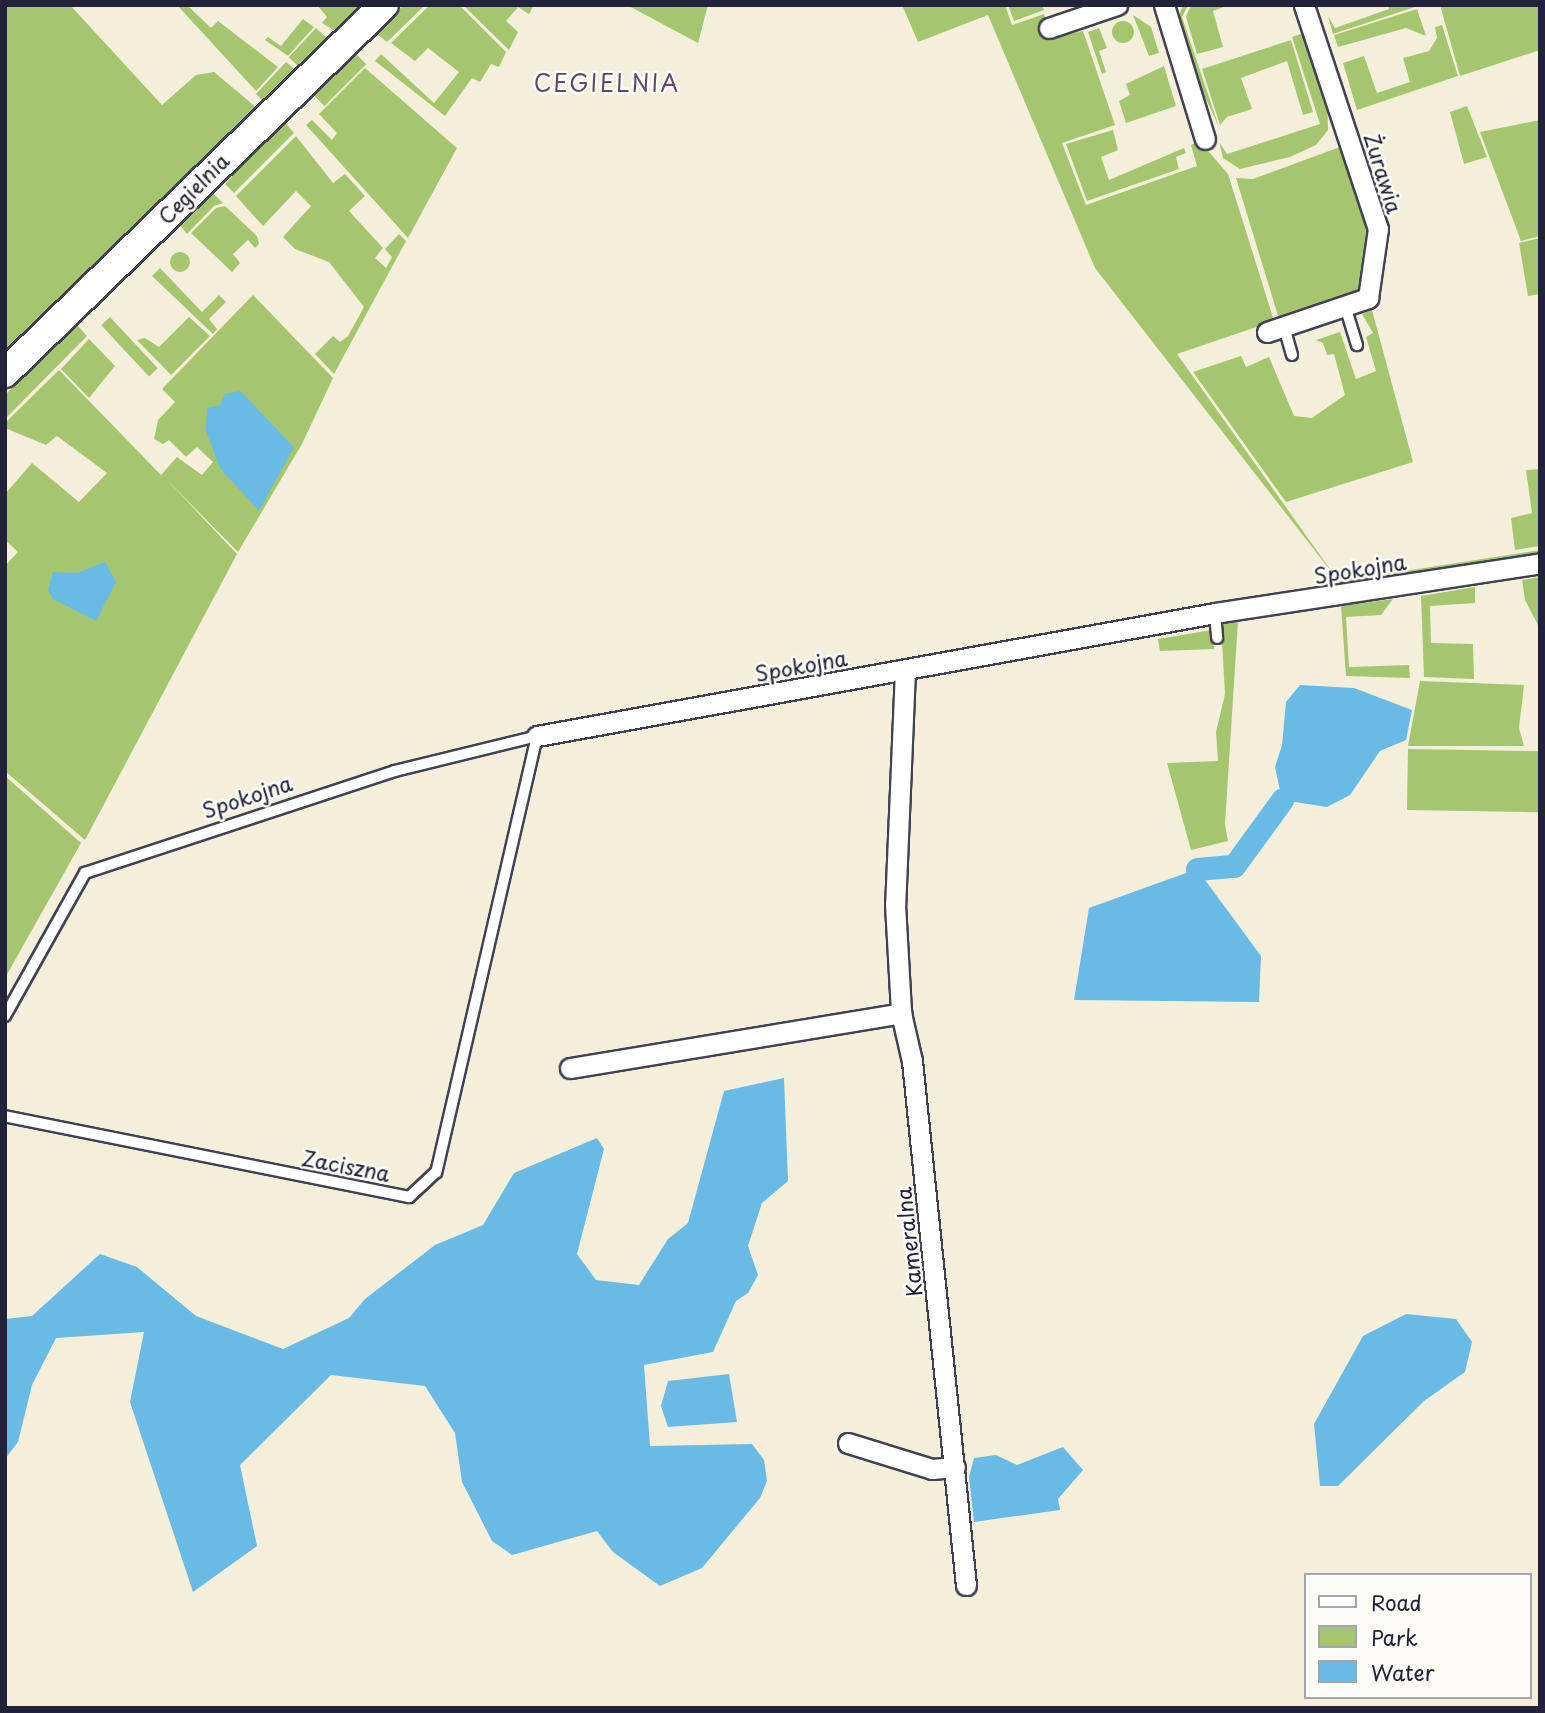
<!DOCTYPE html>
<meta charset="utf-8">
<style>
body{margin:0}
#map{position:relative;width:1545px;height:1713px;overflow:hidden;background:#f4efdb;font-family:"Playpen Sans",sans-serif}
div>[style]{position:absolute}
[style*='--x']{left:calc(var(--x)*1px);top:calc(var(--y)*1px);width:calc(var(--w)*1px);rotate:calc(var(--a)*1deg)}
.green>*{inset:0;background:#a5c66e;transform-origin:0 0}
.round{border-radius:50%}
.water>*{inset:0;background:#69bbe5}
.canal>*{height:23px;margin:-11.5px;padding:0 11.5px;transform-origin:11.5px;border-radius:11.5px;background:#69bbe5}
.roads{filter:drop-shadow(2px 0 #424153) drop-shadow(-2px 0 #424153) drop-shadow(0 2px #424153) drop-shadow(0 -2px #424153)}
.lane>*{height:10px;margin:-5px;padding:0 5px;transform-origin:5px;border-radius:5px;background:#fff}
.street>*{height:19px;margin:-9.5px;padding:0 9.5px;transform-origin:9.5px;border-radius:9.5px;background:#fff}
.secondary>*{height:28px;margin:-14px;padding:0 14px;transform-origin:14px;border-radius:14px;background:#fff}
span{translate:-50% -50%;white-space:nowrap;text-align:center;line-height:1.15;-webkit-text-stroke:5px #fdfcf7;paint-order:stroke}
.street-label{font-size:21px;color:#22223b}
.neighbourhood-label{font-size:23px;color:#614868;letter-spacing:2px}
.frame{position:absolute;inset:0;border:7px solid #22223b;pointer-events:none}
.legend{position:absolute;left:1304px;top:1573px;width:228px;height:126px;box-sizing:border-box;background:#fdfcf7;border:2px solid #a5a5ac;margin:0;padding:9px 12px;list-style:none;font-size:21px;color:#22223b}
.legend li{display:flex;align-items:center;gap:14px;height:35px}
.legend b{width:35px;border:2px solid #a5a5ac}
</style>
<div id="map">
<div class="green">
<i style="clip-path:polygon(5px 5px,70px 5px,162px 105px,196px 75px,214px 72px,257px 108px,5px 357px)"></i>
<i style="clip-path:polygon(177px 5px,187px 5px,211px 28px,218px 21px,278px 67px,256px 91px)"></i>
<i style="clip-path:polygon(317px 5px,364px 5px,337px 32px,322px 23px,327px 17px)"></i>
<i style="clip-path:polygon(404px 5px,425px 5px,387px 42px,376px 33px)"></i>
<i style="clip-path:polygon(430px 5px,459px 5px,506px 52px,499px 67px,491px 64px,480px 82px,472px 78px,445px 116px,375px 61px,381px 54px,434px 103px,459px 72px,428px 48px,415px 61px,391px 43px)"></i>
<i style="clip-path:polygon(463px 5px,534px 5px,529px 14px,518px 7px,506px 21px,518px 32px,509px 50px)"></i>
<i style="clip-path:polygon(627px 5px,708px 5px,698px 43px)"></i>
<i style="clip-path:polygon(902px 5px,1005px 5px,1012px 25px,1044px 14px,1051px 38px,1083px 31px,1115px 125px,1062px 143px,1086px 205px,1197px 166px,1191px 145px,1195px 143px,1203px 145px,1228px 174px,1274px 321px,1177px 354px,1337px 579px,1095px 268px,988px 15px,918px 42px)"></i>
<i style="clip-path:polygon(1008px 5px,1042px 5px,1044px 10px,1014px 21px)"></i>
<i style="clip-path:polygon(1183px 5px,1188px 5px,1182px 17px,1219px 127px,1194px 73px,1179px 16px)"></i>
<i style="clip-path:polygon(1191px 5px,1229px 5px,1213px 11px,1223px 47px,1197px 54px,1186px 17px)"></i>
<i style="clip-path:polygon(1388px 5px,1418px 6px,1333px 34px,1328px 16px,1335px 28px,1389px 9px)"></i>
<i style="clip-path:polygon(1440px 5px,1540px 5px,1540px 50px,1460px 76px)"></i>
<i style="clip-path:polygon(1417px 9px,1426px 36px,1406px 28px,1338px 47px,1334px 35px)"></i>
<i style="clip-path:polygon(1133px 15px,1151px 27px,1159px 53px,1149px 56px)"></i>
<i style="clip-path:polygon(303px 19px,314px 27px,288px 56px,265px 40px,268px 37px,281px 46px)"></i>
<i class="round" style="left:1112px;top:21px;width:22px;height:22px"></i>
<i style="clip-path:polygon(1442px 25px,1458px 76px,1357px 110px,1343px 63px,1364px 56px,1377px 93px,1410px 82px,1403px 58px,1429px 51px,1437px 38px,1435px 27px)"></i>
<i style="left:316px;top:28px;width:18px;height:40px;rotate:43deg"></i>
<i style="clip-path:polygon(1099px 28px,1107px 48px,1099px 51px,1106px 72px,1102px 74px,1088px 32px)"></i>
<i style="clip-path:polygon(1306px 32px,1327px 98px,1328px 130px,1316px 145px,1290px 157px,1240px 169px,1223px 158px,1219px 142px,1227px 154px,1320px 124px,1292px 37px)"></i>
<i style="clip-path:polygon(1291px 40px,1313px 112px,1303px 115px,1287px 61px,1241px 78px,1252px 109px,1227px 117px,1220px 125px,1202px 69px)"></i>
<i style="left:355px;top:53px;width:16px;height:59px;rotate:45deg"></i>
<i style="clip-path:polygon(286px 62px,297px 71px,263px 101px,256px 94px)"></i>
<i style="clip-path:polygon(1164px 66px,1176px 106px,1126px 123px,1119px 101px,1130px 95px,1126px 84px)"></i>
<i style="clip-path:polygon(365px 68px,457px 148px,408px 238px,306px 125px,312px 120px,332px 140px,337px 133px,319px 114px)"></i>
<i style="clip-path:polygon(1467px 106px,1487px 157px,1464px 164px,1450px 112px)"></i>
<i style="clip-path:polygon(1540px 120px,1540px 236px,1521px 241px,1480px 132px)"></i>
<i style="clip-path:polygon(284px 121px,294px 133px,234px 193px,225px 184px)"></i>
<i style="clip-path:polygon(1113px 130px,1118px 150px,1101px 157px,1109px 180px,1184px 148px,1186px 153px,1176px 157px,1179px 169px,1087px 201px,1066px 144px)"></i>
<i style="clip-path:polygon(296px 136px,333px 183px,345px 174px,365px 196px,349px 211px,383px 248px,375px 258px,386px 268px,392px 257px,385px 249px,399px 234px,406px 241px,334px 374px,315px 354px,333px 336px,340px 342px,348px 336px,364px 307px,329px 262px,295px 249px,283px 237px,311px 206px,296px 191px,263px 226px,236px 196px)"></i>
<i style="clip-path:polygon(1340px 147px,1365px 211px,1367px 265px,1363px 283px,1356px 294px,1279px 319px,1236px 178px,1253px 179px)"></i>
<i style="clip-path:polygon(213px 193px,223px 203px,214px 206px,187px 234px,179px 224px)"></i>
<i style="clip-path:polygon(225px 206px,257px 236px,259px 244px,255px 248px,248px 240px,233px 254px,240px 263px,232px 272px,191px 233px,216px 208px)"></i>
<i style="clip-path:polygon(1540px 238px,1540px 294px,1528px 296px,1519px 243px)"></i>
<i class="round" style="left:170px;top:252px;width:20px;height:20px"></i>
<i style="clip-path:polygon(160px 268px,202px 312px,219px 295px,226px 302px,209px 319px,217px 329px,213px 334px,152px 276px)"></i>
<i style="clip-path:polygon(253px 295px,333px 378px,302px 444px,238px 552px,165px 478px,237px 554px,85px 840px,5px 771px,5px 566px,18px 552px,5px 540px,5px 494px,32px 463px,79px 502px,107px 473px,57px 436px,46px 445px,5px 428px,5px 423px,59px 370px,161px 475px,177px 457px,202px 475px,213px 462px,197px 447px,186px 457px,169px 440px,163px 444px,154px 439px,158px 420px,175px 402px,162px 389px)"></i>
<i style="clip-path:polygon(1372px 310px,1413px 462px,1286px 502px,1193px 372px,1241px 356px,1246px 367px,1269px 357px,1294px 416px,1312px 418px,1345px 395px,1334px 354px,1327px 355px,1323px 343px,1316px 340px,1340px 332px,1356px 379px,1376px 371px,1366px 337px,1373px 333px,1362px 314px)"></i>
<i style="left:110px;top:317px;width:70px;height:12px;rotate:47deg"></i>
<i style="clip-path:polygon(189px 317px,210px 336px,171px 375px,137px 340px,145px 338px,159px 347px)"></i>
<i style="clip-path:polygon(76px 324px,87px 336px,5px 419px,5px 395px)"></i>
<i style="clip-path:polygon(89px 339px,115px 366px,89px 398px,61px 369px)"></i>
<i style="clip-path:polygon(1540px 469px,1540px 546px,1515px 550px,1511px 518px,1532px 513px,1526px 470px)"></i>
<i style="clip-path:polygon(1540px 550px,1540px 554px,1340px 583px,1340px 581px)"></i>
<i style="clip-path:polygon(1540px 577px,1540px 629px,1525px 600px,1522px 580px)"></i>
<i style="clip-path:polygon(1475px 587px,1475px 603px,1430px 606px,1431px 643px,1473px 644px,1474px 679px,1424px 677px,1421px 596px)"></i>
<i style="clip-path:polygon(1393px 599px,1381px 615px,1346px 617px,1349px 667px,1409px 665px,1410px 678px,1346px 676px,1341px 606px)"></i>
<i style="clip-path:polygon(1238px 621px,1225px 824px,1228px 841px,1191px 850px,1167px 763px,1218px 761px,1216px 732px,1225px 694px,1221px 624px)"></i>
<i style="clip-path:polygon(1212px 630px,1214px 649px,1160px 651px,1158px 639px)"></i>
<i style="clip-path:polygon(1420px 681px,1524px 685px,1519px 728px,1524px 746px,1408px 746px)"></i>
<i style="left:1408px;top:749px;width:132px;height:61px;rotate:1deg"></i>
<i style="clip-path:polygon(5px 776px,81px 843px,5px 978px)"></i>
</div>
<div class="water">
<i style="clip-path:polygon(240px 391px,294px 447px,259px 511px,220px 468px,206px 431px,207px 408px,220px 405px,225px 394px)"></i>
<i style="clip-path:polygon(105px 562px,116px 582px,96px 621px,53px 599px,48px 590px,53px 572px,77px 573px)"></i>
<i style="clip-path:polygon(1300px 685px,1354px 688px,1412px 710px,1406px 740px,1380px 751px,1350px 795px,1327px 807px,1282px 800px,1275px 767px,1282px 745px,1286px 702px)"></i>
<i style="clip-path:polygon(1197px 869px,1261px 956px,1259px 1002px,1074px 1000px,1089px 908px)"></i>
<i style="clip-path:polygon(784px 1078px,788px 1181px,762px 1203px,748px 1246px,758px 1275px,748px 1293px,736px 1301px,713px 1352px,644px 1365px,650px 1446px,752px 1444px,764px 1460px,767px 1481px,760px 1498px,702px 1568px,660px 1586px,613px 1552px,597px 1531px,512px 1555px,492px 1541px,462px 1482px,455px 1433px,425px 1386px,331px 1375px,240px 1465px,257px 1546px,193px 1592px,130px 1402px,144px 1332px,56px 1338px,32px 1385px,18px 1442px,5px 1459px,5px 1319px,32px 1316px,100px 1254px,137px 1267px,196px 1316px,283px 1349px,349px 1318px,365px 1299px,435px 1245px,483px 1225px,514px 1173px,597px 1138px,604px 1149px,577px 1254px,596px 1280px,639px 1285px,668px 1239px,688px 1223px,724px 1091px)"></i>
<i style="clip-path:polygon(1406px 1314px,1456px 1319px,1472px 1342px,1465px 1372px,1424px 1401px,1338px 1486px,1320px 1486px,1314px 1424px,1363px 1336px)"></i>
<i style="clip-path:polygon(729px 1374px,737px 1422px,668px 1427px,661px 1406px,668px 1381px)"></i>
<i style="clip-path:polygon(1063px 1447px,1083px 1470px,1058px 1499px,1060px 1510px,974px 1522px,969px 1477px,974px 1458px,996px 1455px,1017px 1465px)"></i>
</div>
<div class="canal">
<i style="--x:1197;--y:869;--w:37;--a:-5"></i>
<i style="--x:1234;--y:866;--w:82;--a:-54"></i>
</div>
<div class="roads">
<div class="lane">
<i style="--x:1345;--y:306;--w:41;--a:72.9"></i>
<i style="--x:1284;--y:327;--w:29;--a:74"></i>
<i style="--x:1215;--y:613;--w:25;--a:85"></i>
<i style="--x:5;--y:1016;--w:164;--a:-60.8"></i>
<i style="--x:85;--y:873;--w:326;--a:-18.2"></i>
<i style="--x:395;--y:771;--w:146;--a:-13.8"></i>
<i style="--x:537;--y:736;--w:448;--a:103"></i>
<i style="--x:436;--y:1172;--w:37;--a:137"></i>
<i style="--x:409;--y:1197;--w:412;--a:-168.7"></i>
</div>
<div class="street">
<i style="--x:1164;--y:5;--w:140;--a:73"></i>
<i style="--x:1049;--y:28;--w:72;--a:-18.7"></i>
<i style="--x:1267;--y:332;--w:107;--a:-18.6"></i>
<i style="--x:1368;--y:298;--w:70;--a:-81.8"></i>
<i style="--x:1378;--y:229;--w:236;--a:-108.3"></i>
<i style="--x:905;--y:670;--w:234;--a:92.4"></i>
<i style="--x:895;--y:904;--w:109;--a:86.8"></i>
<i style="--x:901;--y:1013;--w:49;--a:77.1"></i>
<i style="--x:912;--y:1061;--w:527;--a:84.12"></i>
<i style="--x:537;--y:736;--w:689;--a:-10.28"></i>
<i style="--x:1215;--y:613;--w:329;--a:-8.7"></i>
<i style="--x:570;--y:1068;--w:336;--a:-9.4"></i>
<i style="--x:848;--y:1443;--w:88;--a:17.2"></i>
<i style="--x:932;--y:1469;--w:23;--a:-5"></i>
</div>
<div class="secondary">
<i style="--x:5;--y:373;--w:528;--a:-44.16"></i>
</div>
</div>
<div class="street-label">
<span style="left:1384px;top:173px;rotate:73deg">Żurawia</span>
<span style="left:193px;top:188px;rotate:-45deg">Cegielnia</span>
<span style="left:1360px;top:568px;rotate:-9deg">Spokojna</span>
<span style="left:801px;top:665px;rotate:-10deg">Spokojna</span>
<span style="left:247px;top:796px;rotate:-18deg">Spokojna</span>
<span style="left:346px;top:1165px;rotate:11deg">Zaciszna</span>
<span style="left:908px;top:1242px;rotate:-96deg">Kameralna</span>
</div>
<div class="neighbourhood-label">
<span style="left:607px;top:83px">CEGIELNIA</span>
</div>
<div class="frame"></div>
<ul class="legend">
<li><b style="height:9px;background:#fff"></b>Road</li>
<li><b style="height:19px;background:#a5c66e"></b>Park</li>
<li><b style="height:19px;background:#69bbe5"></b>Water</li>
</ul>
</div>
